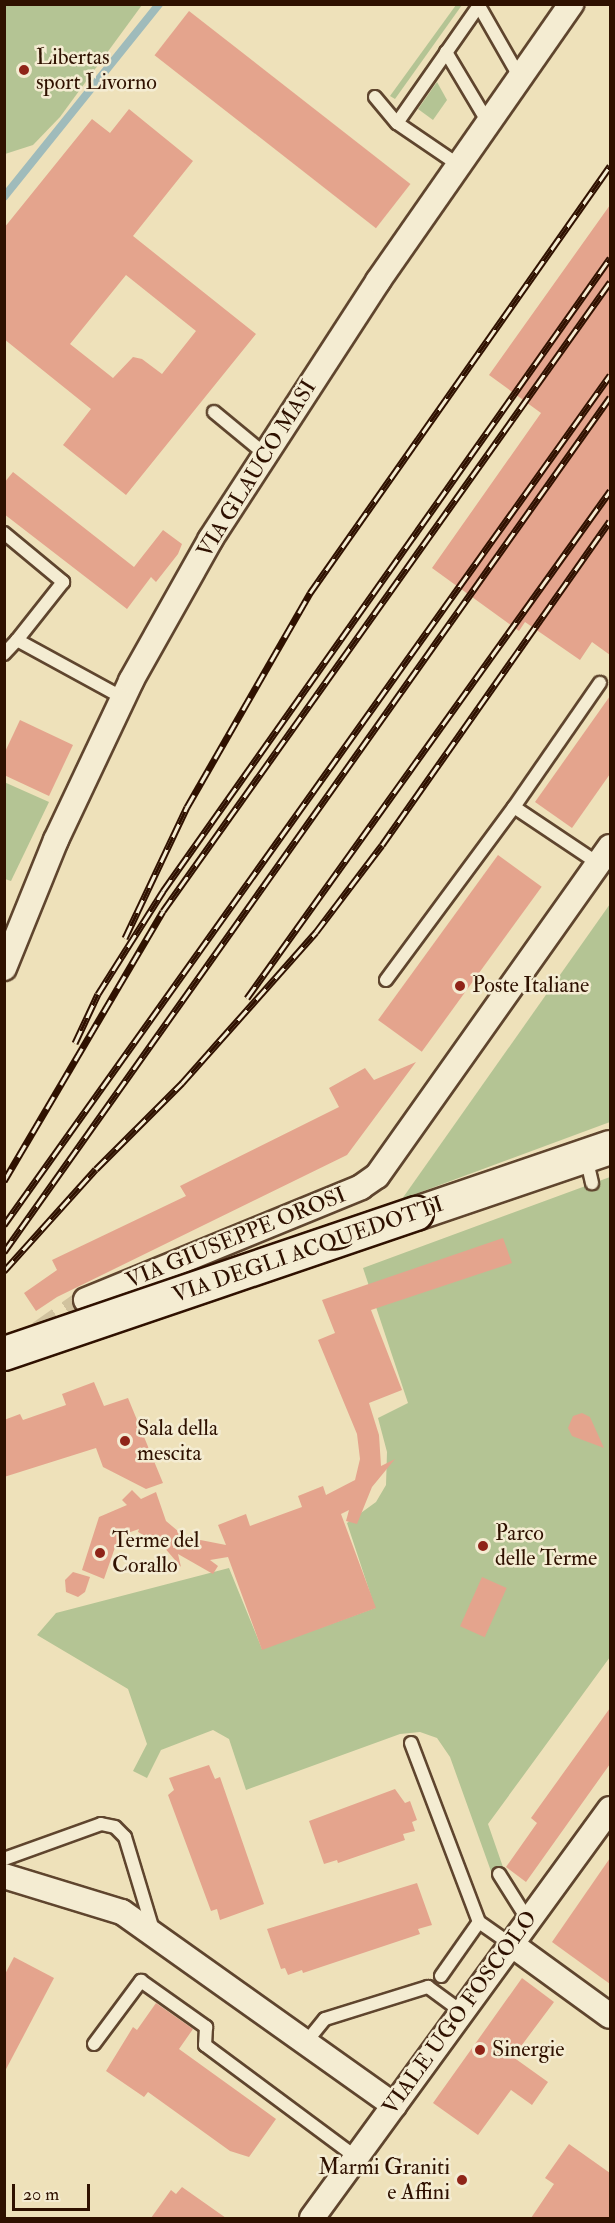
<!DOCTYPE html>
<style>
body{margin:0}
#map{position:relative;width:615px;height:2223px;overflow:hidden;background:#eee1ba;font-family:"IM FELL Double Pica",serif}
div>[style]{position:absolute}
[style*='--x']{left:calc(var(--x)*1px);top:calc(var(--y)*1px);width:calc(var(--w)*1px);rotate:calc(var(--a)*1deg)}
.green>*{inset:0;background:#b4c494}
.stream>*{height:8px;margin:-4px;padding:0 4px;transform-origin:4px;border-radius:4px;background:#9fbbbb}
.building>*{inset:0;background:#e4a48d;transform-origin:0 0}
.street-tunnel>*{height:24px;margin-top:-12px;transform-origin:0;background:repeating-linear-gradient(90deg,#d1c29e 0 24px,transparent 0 36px)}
.roads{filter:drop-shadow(2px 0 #5f452e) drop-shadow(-2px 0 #5f452e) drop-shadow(0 2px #5f452e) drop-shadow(0 -2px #5f452e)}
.lane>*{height:12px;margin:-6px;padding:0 6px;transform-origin:6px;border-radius:6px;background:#f4ecd2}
.street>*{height:24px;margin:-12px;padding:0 12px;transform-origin:12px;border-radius:12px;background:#f4ecd2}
.secondary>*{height:33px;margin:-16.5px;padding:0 16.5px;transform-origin:16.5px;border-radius:16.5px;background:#f4ecd2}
.rail>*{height:7px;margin-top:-3.5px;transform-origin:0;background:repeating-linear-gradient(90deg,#f4ecd2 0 14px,#2f1100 0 28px);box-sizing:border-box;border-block:2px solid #2f1100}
.bridges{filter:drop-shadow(2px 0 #2f1100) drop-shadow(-2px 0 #2f1100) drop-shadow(0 2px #2f1100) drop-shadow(0 -2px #2f1100)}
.secondary-bridge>*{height:33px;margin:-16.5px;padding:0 16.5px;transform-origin:16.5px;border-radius:16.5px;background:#f4ecd2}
.dots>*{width:16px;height:16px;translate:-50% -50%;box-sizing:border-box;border:3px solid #f4ecd2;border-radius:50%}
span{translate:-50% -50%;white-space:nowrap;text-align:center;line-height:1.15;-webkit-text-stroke:5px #f4ecd2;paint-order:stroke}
.poi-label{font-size:22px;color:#2f1100}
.left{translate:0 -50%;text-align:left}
.right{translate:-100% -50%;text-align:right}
.street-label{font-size:22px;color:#2f1100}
.frame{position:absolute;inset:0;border:6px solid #2f1100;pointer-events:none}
.scale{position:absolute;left:12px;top:2184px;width:78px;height:27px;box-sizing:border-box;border:3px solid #2f1100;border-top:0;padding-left:8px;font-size:18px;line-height:21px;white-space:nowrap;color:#2f1100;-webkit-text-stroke:4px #f4ecd2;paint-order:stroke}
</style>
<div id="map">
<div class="green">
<i style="clip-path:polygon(4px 5px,142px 5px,60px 117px,33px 145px,5px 154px)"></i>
<i style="clip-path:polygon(456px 5px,462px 5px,395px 99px,390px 96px)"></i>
<i style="clip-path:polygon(437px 82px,447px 100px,433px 120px,418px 109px)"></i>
<i style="clip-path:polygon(4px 782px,49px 802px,11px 881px,5px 879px)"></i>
<i style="clip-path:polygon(610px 904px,610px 1122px,402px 1199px)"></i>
<i style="clip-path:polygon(610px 1177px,610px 1657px,488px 1824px,504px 1870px,492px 1874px,450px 1757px,437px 1738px,420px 1732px,400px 1734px,246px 1790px,229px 1739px,213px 1730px,161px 1750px,147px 1778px,133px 1771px,147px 1744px,128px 1689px,37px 1635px,43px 1628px,56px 1613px,229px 1568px,262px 1649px,375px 1608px,347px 1523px,376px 1502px,386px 1485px,387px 1452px,378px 1418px,408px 1403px,363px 1268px)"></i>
</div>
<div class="stream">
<i style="--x:4;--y:197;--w:248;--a:-51.2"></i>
</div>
<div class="building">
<i style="left:189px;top:11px;width:281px;height:56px;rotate:38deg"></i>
<i style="clip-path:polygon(evenodd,129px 109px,193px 161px,133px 236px,256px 334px,126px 495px,63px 445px,91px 409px,4px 339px,4px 228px,92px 119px,110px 133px,129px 109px,126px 275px,196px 331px,162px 374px,142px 359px,133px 357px,113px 378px,70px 344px,126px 275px)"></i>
<i style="clip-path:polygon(610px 205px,610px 655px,592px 642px,580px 660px,525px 622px,519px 631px,432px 568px,541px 413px,489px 375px)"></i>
<i style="clip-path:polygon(13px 472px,134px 567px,163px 530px,182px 544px,178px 554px,156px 582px,151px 577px,127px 609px,4px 514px,4px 483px)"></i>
<i style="clip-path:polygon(610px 696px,610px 774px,572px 828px,535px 802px)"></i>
<i style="clip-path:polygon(20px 720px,73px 745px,49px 796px,4px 775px,4px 754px)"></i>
<i style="left:498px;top:855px;width:54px;height:204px;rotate:36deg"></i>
<i style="clip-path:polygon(416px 1062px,347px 1155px,57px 1297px,36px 1311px,24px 1293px,57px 1270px,52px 1260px,186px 1196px,180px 1186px,339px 1107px,329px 1088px,365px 1068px,374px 1080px)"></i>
<i style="clip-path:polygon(503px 1238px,512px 1263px,371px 1310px,402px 1390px,369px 1403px,379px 1435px,381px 1466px,395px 1459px,372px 1487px,357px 1524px,346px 1521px,349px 1510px,341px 1514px,376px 1608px,262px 1650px,228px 1557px,210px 1560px,218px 1566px,213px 1574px,178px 1554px,181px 1567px,163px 1546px,138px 1532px,139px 1529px,119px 1536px,104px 1579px,82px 1570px,99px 1517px,127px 1505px,122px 1500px,132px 1490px,141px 1499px,156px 1492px,166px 1521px,185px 1537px,226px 1545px,218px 1525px,246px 1514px,250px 1526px,302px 1507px,298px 1496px,323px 1486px,326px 1495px,355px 1480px,360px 1459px,357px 1434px,318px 1340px,335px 1333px,322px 1300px)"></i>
<i style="clip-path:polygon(94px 1382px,104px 1406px,128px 1398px,163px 1483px,146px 1489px,103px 1467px,96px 1448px,4px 1477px,4px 1420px,20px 1414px,23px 1420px,66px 1405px,62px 1394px)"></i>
<i style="clip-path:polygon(582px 1413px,590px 1417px,604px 1448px,572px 1436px,568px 1428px,573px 1416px)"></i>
<i style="clip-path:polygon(73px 1572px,90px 1577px,85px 1592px,78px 1597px,66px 1592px,65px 1580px)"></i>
<i style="left:482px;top:1577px;width:27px;height:54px;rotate:24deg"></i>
<i style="clip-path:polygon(610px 1708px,610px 1764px,526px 1882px,506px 1867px,537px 1823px,531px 1818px)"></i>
<i style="clip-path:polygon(209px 1765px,215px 1779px,220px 1777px,264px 1904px,220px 1920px,217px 1909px,211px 1911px,168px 1795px,174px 1790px,169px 1778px)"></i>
<i style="clip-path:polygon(395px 1789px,405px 1803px,410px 1801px,417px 1820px,412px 1822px,415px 1831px,403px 1834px,405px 1840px,338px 1863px,337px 1860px,324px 1864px,309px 1821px)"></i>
<i style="clip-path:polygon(610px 1858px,610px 1984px,552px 1942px)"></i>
<i style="clip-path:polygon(417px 1883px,432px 1925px,418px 1929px,420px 1934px,303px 1973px,302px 1970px,288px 1975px,285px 1968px,281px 1969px,267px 1929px)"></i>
<i style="clip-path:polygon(14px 1957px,54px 1978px,4px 2073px,4px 1976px)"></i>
<i style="clip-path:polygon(522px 1978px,554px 2002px,513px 2057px,548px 2082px,532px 2105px,511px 2090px,478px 2135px,433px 2103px)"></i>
<i style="clip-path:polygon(156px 2003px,193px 2029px,179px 2049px,276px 2119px,249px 2157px,230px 2151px,148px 2092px,144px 2097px,106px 2071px,133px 2027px,137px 2030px)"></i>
<i style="clip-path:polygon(569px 2144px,610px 2173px,610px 2218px,531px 2218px,554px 2184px,545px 2178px)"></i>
<i style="clip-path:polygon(182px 2187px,226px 2218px,151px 2218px,171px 2190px,176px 2194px)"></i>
</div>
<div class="street-tunnel">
<i style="--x:39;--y:1333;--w:57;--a:-35.1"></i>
</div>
<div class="roads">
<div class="lane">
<i style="--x:479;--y:6;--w:83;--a:60.3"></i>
<i style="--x:446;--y:52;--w:84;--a:59.2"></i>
<i style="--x:375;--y:97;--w:34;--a:50"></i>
<i style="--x:397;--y:123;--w:76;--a:34.3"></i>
<i style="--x:397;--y:123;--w:145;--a:-55.1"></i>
<i style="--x:214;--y:412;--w:66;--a:39.5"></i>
<i style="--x:4;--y:533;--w:77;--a:39.7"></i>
<i style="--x:63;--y:582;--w:74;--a:128.4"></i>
<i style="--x:4;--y:654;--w:19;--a:-47"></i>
<i style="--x:17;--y:640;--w:121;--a:28.7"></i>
<i style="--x:514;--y:807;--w:151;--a:-55.3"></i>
<i style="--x:386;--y:980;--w:215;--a:-53.5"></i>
<i style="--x:514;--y:807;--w:102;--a:33.8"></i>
<i style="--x:586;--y:1157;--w:27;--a:77"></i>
<i style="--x:411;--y:1743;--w:191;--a:69.2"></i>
<i style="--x:479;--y:1922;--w:39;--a:35"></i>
<i style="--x:4;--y:1859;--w:103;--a:-19.8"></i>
<i style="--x:101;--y:1824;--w:14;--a:12"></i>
<i style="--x:115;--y:1827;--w:14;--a:45"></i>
<i style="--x:125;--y:1837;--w:97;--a:73.2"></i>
<i style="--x:499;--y:1874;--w:54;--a:57.8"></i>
<i style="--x:441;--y:1976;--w:66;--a:-54.9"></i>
<i style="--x:307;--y:2041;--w:28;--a:-51"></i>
<i style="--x:325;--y:2019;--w:108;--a:-17.3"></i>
<i style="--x:428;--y:1987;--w:42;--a:36.3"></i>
<i style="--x:94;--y:2044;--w:79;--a:-53.3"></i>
<i style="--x:141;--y:1981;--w:80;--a:35.3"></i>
<i style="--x:206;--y:2027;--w:18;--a:93"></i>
<i style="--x:205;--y:2045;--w:188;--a:36.6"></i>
</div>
<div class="street">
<i style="--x:4;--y:968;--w:138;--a:-67.9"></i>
<i style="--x:56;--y:840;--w:176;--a:-64.7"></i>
<i style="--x:131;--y:681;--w:162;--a:-60.7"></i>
<i style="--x:210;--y:540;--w:309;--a:-57"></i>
<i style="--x:378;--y:281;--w:338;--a:-55.1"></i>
<i style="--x:86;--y:1300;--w:297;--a:-22.3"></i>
<i style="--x:361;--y:1187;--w:19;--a:-35"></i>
<i style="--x:377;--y:1176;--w:403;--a:-54.7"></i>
<i style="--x:4;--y:1876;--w:123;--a:17"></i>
<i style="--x:122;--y:1912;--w:334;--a:35.4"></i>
<i style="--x:511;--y:1944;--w:122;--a:36"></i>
<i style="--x:312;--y:2218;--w:506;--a:-53.92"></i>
</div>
<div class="secondary">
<i style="--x:416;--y:1213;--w:205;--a:-18.8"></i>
</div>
</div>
<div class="rail">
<i style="--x:125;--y:938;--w:145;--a:-64.7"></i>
<i style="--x:187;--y:807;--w:247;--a:-60.1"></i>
<i style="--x:310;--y:593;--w:522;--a:-54.91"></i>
<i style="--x:247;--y:998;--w:624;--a:-54.4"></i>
<i style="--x:75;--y:1043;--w:54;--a:-64.9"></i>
<i style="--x:98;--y:994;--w:122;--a:-57.7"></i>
<i style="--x:163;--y:891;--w:775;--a:-54.77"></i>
<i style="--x:4;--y:1181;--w:313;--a:-59.5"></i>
<i style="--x:163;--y:911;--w:772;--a:-54.6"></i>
<i style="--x:4;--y:1225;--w:1044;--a:-54.51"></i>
<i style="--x:4;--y:1252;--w:1048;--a:-54.67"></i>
<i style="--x:4;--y:1271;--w:137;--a:-48"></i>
<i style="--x:96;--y:1169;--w:122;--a:-45"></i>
<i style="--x:182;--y:1083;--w:202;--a:-48.4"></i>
<i style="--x:316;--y:932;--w:109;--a:-52.8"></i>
<i style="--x:382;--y:845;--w:396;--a:-54.9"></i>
</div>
<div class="bridges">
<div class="secondary-bridge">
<i style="--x:4;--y:1353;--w:435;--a:-18.8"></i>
</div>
</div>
<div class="dots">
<i style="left:24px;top:70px;background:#8f2418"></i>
<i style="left:460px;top:986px;background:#8f2418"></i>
<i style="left:125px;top:1441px;background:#8f2418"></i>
<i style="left:483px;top:1546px;background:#8f2418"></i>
<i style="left:100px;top:1553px;background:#8f2418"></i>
<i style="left:480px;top:2050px;background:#8f2418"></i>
<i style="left:462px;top:2180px;background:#8f2418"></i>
</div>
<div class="poi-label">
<span class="left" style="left:36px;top:70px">Libertas<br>sport Livorno</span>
<span class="left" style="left:472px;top:986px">Poste Italiane</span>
<span class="left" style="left:137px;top:1441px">Sala della<br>mescita</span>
<span class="left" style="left:495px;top:1546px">Parco<br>delle Terme</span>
<span class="left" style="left:112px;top:1553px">Terme del<br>Corallo</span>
<span class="left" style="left:492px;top:2050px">Sinergie</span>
<span class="right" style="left:450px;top:2180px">Marmi Graniti<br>e Affini</span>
</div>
<div class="street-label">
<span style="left:257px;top:469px;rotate:-58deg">VIA GLAUCO MASI</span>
<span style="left:236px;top:1238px;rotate:-22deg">VIA GIUSEPPE OROSI</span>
<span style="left:308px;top:1250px;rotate:-19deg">VIA DEGLI ACQUEDOTTI</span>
<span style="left:460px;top:2013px;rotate:-54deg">VIALE UGO FOSCOLO</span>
</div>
<div class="frame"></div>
<div class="scale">20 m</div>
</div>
